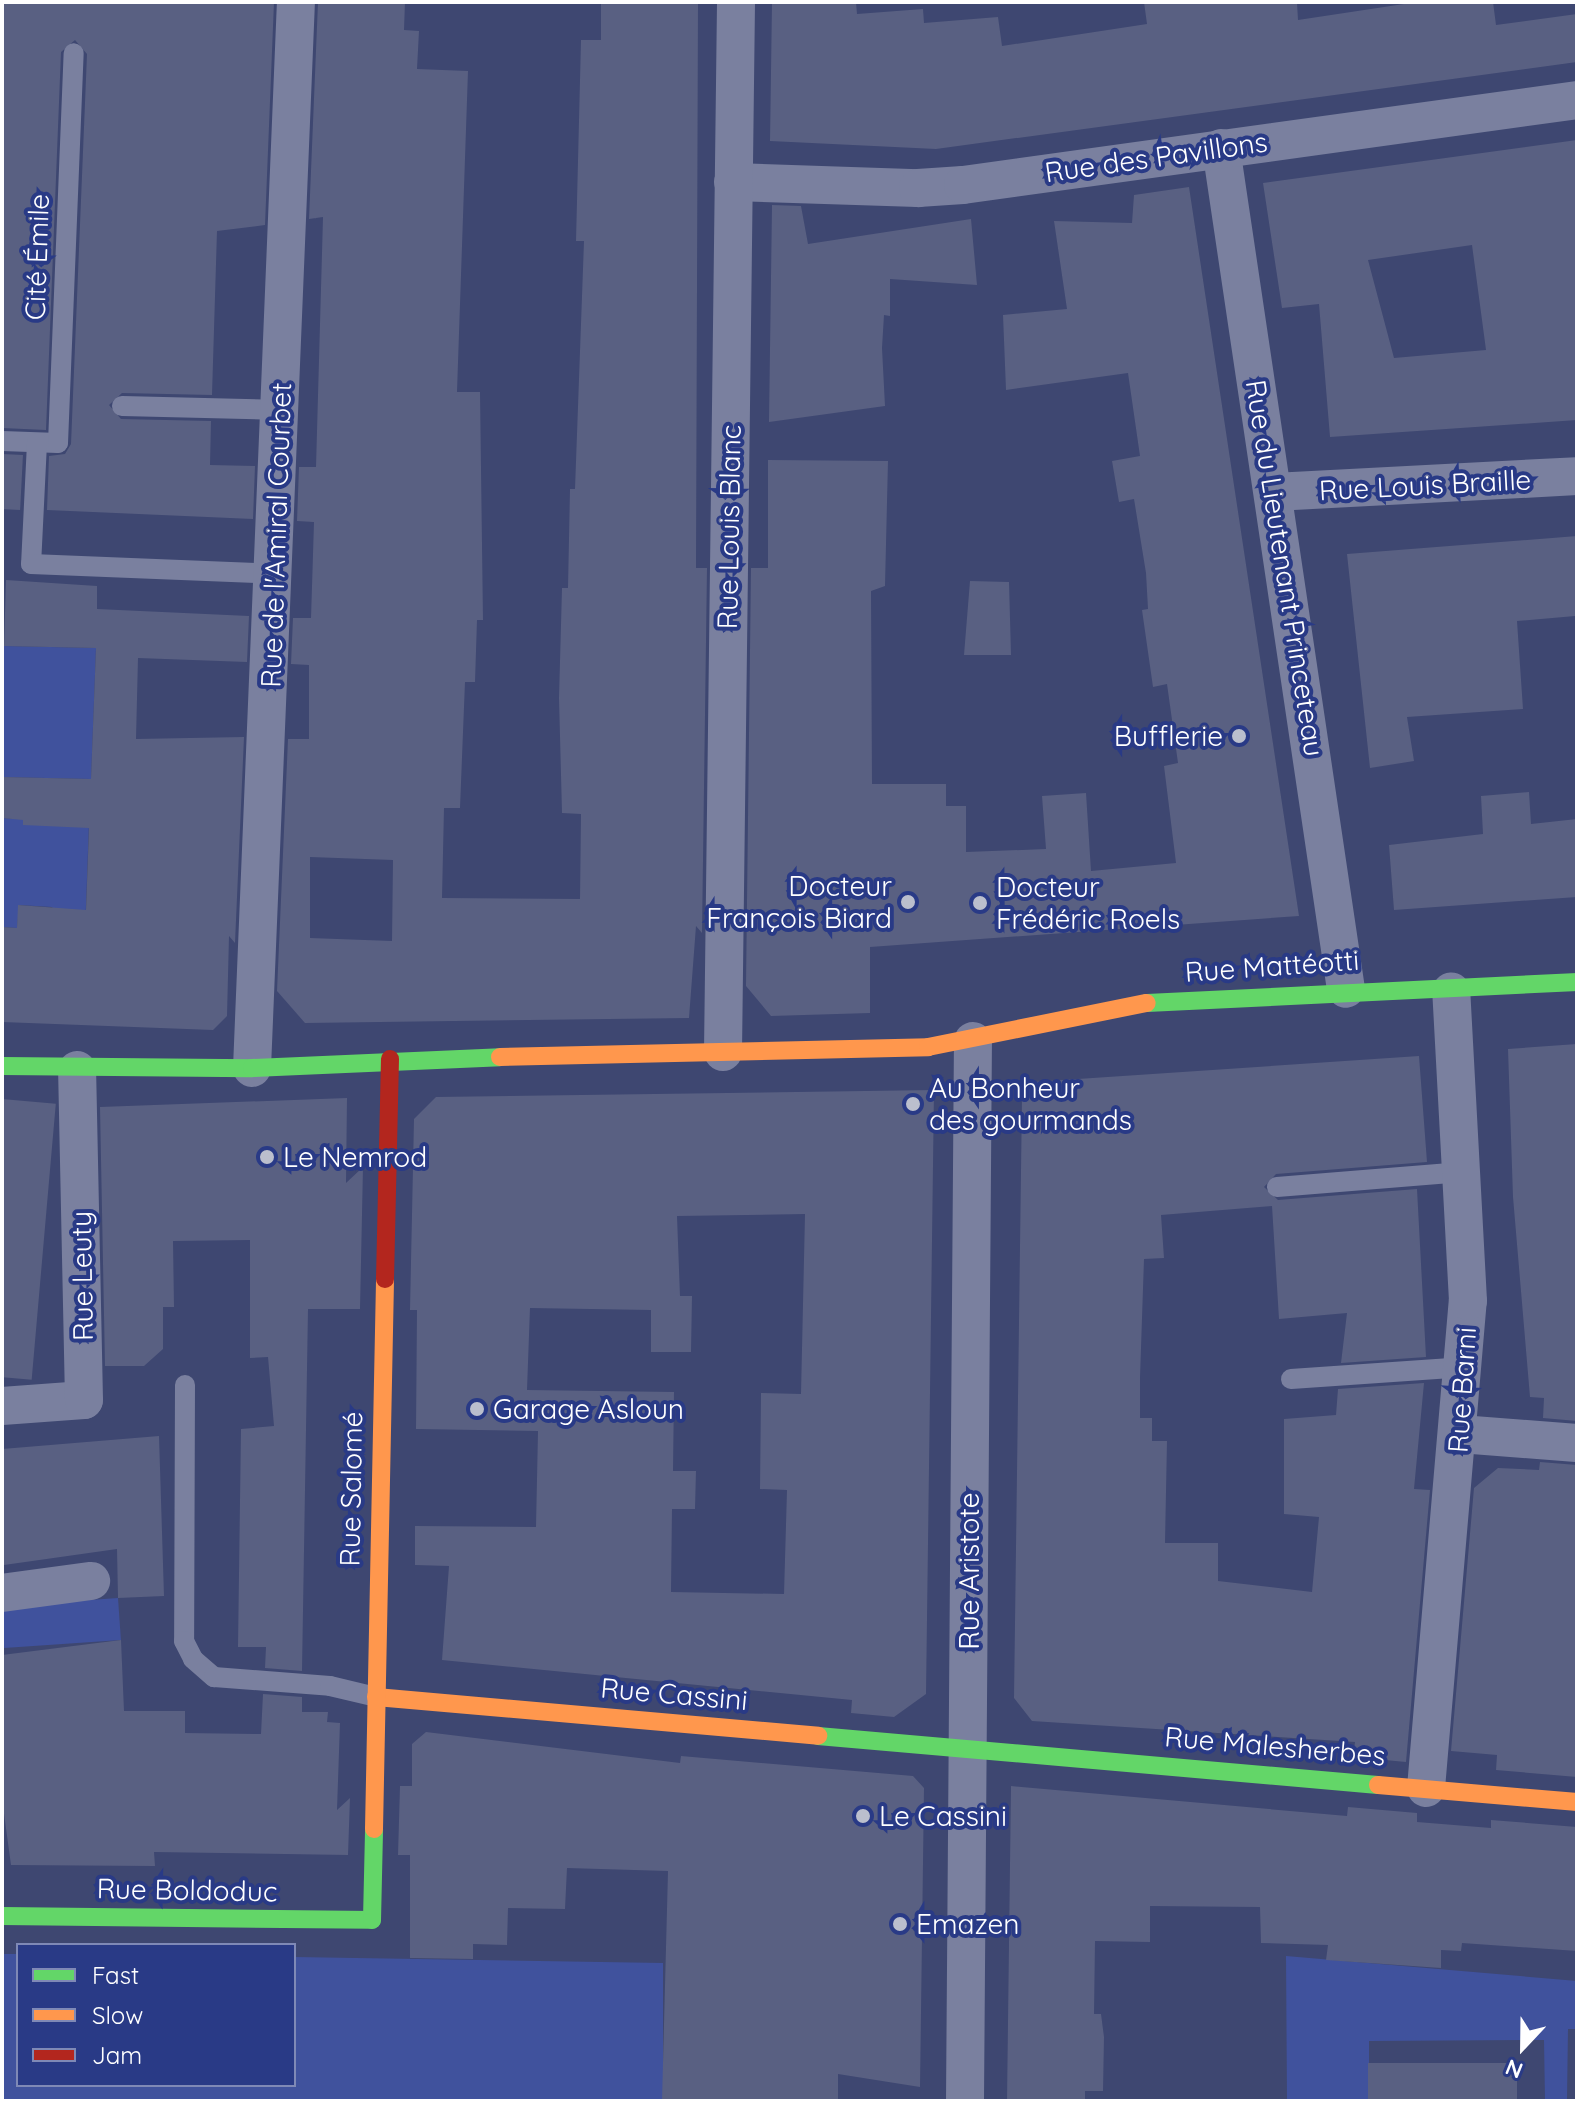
<!DOCTYPE html>
<meta charset="utf-8">
<style>
body{margin:0}
#map{position:relative;width:1579px;height:2103px;overflow:hidden;background:#3e4771;font-family:Quicksand,sans-serif}
div>[style]{position:absolute}
[style*='--x']{left:calc(var(--x)*1px);top:calc(var(--y)*1px);width:calc(var(--w)*1px);rotate:calc(var(--a)*1deg)}
.green>*{inset:0;background:#40529d;transform-origin:0 0}
.building>*{inset:0;background:#596082;transform-origin:0 0}
.lane>*{height:20px;margin:-10px;padding:0 10px;transform-origin:10px;border-radius:10px;background:#7a809f}
.street>*{height:38px;margin:-19px;padding:0 19px;transform-origin:19px;border-radius:19px;background:#7a809f}
.fast>*{height:18px;margin:-9px;padding:0 9px;transform-origin:9px;border-radius:9px;background:#63d668}
.slow>*{height:18px;margin:-9px;padding:0 9px;transform-origin:9px;border-radius:9px;background:#ff974d}
.jam>*{height:18px;margin:-9px;padding:0 9px;transform-origin:9px;border-radius:9px;background:#b3261e}
.dots>*{width:22px;height:22px;translate:-50% -50%;box-sizing:border-box;border:4px solid #293a86;border-radius:50%}
span{translate:-50% -50%;white-space:nowrap;text-align:center;line-height:1.15;-webkit-text-stroke:8px #293a86;paint-order:stroke}
.street-label{font-size:28px;color:#fff}
.poi-label{font-size:28px;color:#fff}
.right{translate:-100% -50%;text-align:right}
.left{translate:0 -50%;text-align:left}
.frame{position:absolute;inset:0;border:4px solid #fff;pointer-events:none}
.legend{position:absolute;left:16px;top:1943px;width:280px;height:144px;box-sizing:border-box;background:#293a86;border:2px solid #7f89b6;margin:0;padding:10px 14px;list-style:none;font-size:24px;color:#fff}
.legend li{display:flex;align-items:center;gap:16px;height:40px}
.legend b{width:40px;border:2px solid #7f89b6}
.north{position:absolute;left:1483px;top:2007px;width:80px;height:80px;-webkit-text-stroke:6px #293a86;paint-order:stroke;rotate:202deg;font-size:22px;font-weight:700;line-height:32px;text-align:center;color:#fff}
.north::after{content:'';display:block;margin:auto;width:28px;height:36px;background:#fff;clip-path:polygon(50% 0,100% 100%,50% 72%,0 100%)}
</style>
<div id="map">
<div class="green">
<i style="clip-path:polygon(2px 582px,4px 646px,96px 648px,91px 779px,2px 777px)"></i>
<i style="clip-path:polygon(2px 818px,89px 823px,84px 959px,52px 907px,19px 905px,17px 928px,2px 927px)"></i>
<i style="left:118px;top:1598px;width:42px;height:117px;rotate:86deg"></i>
<i style="clip-path:polygon(2px 1954px,18px 1954px,18px 2085px,294px 2085px,294px 1957px,663px 1963px,663px 2101px,2px 2101px)"></i>
<i style="clip-path:polygon(1286px 1956px,1577px 1981px,1577px 2029px,1568px 2029px,1567px 2101px,1545px 2101px,1544px 2040px,1369px 2041px,1369px 2101px,1287px 2101px)"></i>
</div>
<div class="building">
<i style="clip-path:polygon(2px 2px,274px 2px,265px 225px,217px 231px,212px 395px,122px 393px,109px 405px,121px 419px,211px 421px,210px 465px,255px 466px,253px 519px,47px 510px,49px 456px,65px 454px,71px 444px,87px 54px,75px 40px,61px 52px,46px 430px,2px 428px)"></i>
<i style="clip-path:polygon(evenodd,318px 2px,405px 2px,404px 30px,419px 31px,417px 69px,468px 71px,457px 392px,480px 392px,483px 620px,477px 620px,475px 682px,465px 682px,460px 808px,444px 808px,442px 898px,580px 899px,581px 814px,562px 813px,559px 698px,562px 588px,568px 588px,570px 489px,575px 489px,584px 241px,576px 241px,581px 40px,601px 40px,601px 2px,698px 2px,696px 568px,707px 568px,702px 933px,696px 926px,689px 1018px,305px 1023px,277px 991px,288px 739px,309px 739px,309px 665px,291px 664px,293px 618px,311px 618px,314px 522px,297px 521px,299px 467px,316px 467px,323px 217px,309px 219px,318px 2px,310px 857px,393px 860px,392px 941px,310px 938px,310px 857px)"></i>
<i style="clip-path:polygon(772px 2px,856px 2px,857px 14px,923px 9px,924px 23px,998px 17px,1002px 46px,1147px 24px,1144px 2px,1297px 2px,1298px 20px,1417px 2px,1493px 2px,1496px 25px,1577px 14px,1577px 62px,936px 149px,770px 141px)"></i>
<i style="clip-path:polygon(evenodd,1577px 140px,1577px 420px,1330px 437px,1319px 304px,1282px 308px,1263px 183px,1577px 140px,1472px 245px,1486px 350px,1394px 358px,1368px 260px,1472px 245px)"></i>
<i style="clip-path:polygon(1189px 187px,1299px 916px,870px 947px,870px 1013px,771px 1016px,746px 986px,751px 568px,768px 568px,768px 460px,888px 461px,885px 586px,871px 591px,872px 784px,946px 784px,946px 806px,966px 806px,966px 852px,1046px 849px,1042px 796px,1086px 793px,1091px 871px,1176px 863px,1164px 766px,1178px 763px,1167px 684px,1153px 687px,1142px 610px,1148px 609px,1146px 573px,1134px 499px,1119px 502px,1112px 461px,1140px 456px,1128px 373px,1006px 390px,1003px 315px,1067px 309px,1054px 221px,1132px 223px,1134px 195px)"></i>
<i style="clip-path:polygon(772px 205px,801px 206px,808px 244px,971px 219px,977px 285px,890px 279px,890px 316px,884px 315px,882px 348px,885px 406px,769px 422px)"></i>
<i style="left:2px;top:454px;width:21px;height:55px;rotate:3deg"></i>
<i style="clip-path:polygon(1577px 536px,1575px 616px,1517px 621px,1523px 709px,1407px 717px,1414px 761px,1370px 768px,1347px 554px)"></i>
<i style="clip-path:polygon(6px 580px,97px 586px,97px 609px,249px 616px,247px 662px,138px 658px,136px 739px,244px 737px,235px 943px,229px 936px,227px 1016px,213px 1030px,2px 1022px,2px 927px,17px 928px,18px 905px,86px 910px,89px 828px,23px 825px,23px 820px,2px 818px,2px 777px,91px 779px,96px 648px,4px 646px)"></i>
<i style="clip-path:polygon(970px 581px,1009px 582px,1011px 655px,964px 655px)"></i>
<i style="clip-path:polygon(1529px 792px,1531px 824px,1577px 819px,1577px 897px,1394px 910px,1389px 845px,1483px 834px,1481px 796px)"></i>
<i style="clip-path:polygon(1577px 1044px,1577px 1421px,1543px 1418px,1544px 1398px,1530px 1397px,1513px 1197px,1508px 1049px)"></i>
<i style="clip-path:polygon(1419px 1056px,1427px 1162px,1276px 1174px,1264px 1187px,1278px 1200px,1417px 1189px,1426px 1357px,1341px 1363px,1347px 1313px,1279px 1319px,1272px 1206px,1161px 1215px,1164px 1258px,1144px 1259px,1140px 1378px,1140px 1418px,1152px 1418px,1152px 1441px,1167px 1441px,1165px 1543px,1218px 1543px,1218px 1581px,1312px 1592px,1319px 1517px,1284px 1514px,1284px 1419px,1336px 1415px,1338px 1389px,1424px 1383px,1414px 1489px,1430px 1490px,1406px 1762px,1353px 1757px,1355px 1742px,1032px 1721px,1014px 1698px,1022px 1096px,1033px 1082px)"></i>
<i style="clip-path:polygon(evenodd,934px 1090px,926px 1694px,894px 1717px,851px 1713px,852px 1700px,442px 1660px,449px 1566px,415px 1565px,415px 1526px,536px 1527px,538px 1431px,416px 1429px,417px 1310px,410px 1310px,414px 1119px,436px 1097px,934px 1090px,805px 1214px,801px 1394px,761px 1393px,760px 1489px,787px 1490px,784px 1594px,671px 1592px,672px 1509px,695px 1509px,696px 1471px,673px 1471px,674px 1392px,527px 1390px,530px 1308px,651px 1310px,651px 1352px,691px 1352px,692px 1296px,680px 1296px,677px 1216px,805px 1214px)"></i>
<i style="clip-path:polygon(347px 1098px,346px 1183px,363px 1167px,360px 1309px,308px 1309px,302px 1671px,265px 1668px,266px 1647px,238px 1647px,241px 1429px,274px 1426px,268px 1357px,250px 1358px,250px 1240px,173px 1241px,174px 1307px,163px 1307px,163px 1349px,144px 1366px,105px 1366px,100px 1107px)"></i>
<i style="left:2px;top:1099px;width:54px;height:277px;rotate:5deg"></i>
<i style="clip-path:polygon(159px 1436px,164px 1596px,118px 1598px,117px 1549px,4px 1565px,2px 1449px)"></i>
<i style="clip-path:polygon(1540px 1462px,1577px 1465px,1577px 1777px,1496px 1770px,1497px 1755px,1451px 1751px,1474px 1488px,1498px 1468px,1539px 1470px)"></i>
<i style="clip-path:polygon(121px 1640px,124px 1711px,185px 1711px,185px 1733px,261px 1734px,263px 1694px,302px 1697px,302px 1712px,328px 1712px,327px 1722px,340px 1723px,337px 1810px,350px 1798px,348px 1855px,154px 1852px,155px 1866px,11px 1865px,2px 1799px,2px 1655px)"></i>
<i style="clip-path:polygon(426px 1732px,680px 1763px,681px 1756px,913px 1776px,924px 1788px,920px 2087px,838px 2074px,838px 2101px,662px 2101px,668px 1871px,567px 1868px,565px 1909px,508px 1908px,507px 1945px,473px 1944px,473px 1959px,410px 1958px,410px 1855px,398px 1855px,400px 1786px,412px 1786px,412px 1744px)"></i>
<i style="clip-path:polygon(1011px 1786px,1347px 1816px,1348px 1807px,1417px 1813px,1417px 1822px,1491px 1828px,1491px 1820px,1577px 1827px,1577px 1951px,1462px 1943px,1461px 1951px,1441px 1950px,1441px 1968px,1326px 1960px,1328px 1945px,1261px 1943px,1260px 1907px,1150px 1906px,1150px 1942px,1095px 1941px,1094px 2014px,1101px 2014px,1104px 2037px,1103px 2091px,1085px 2091px,1085px 2101px,1007px 2101px)"></i>
<i style="left:1517px;top:2063px;width:38px;height:149px;rotate:90deg"></i>
</div>
<div class="lane">
<i style="--x:122;--y:406;--w:160;--a:1.4"></i>
<i style="--x:2;--y:441;--w:56;--a:2"></i>
<i style="--x:58;--y:443;--w:390;--a:-87.7"></i>
<i style="--x:37;--y:443;--w:121;--a:92.8"></i>
<i style="--x:31;--y:564;--w:244;--a:2.3"></i>
<i style="--x:1277;--y:1187;--w:186;--a:-4.6"></i>
<i style="--x:1291;--y:1379;--w:175;--a:-3.9"></i>
<i style="--x:185;--y:1385;--w:256;--a:90.2"></i>
<i style="--x:184;--y:1641;--w:20;--a:63"></i>
<i style="--x:193;--y:1659;--w:28;--a:41"></i>
<i style="--x:214;--y:1677;--w:116;--a:4.4"></i>
<i style="--x:330;--y:1686;--w:47;--a:13.4"></i>
</div>
<div class="street">
<i style="--x:1221;--y:148;--w:850;--a:81.55"></i>
<i style="--x:733;--y:182;--w:185;--a:1.9"></i>
<i style="--x:918;--y:188;--w:45;--a:-3.8"></i>
<i style="--x:963;--y:185;--w:620;--a:-7.88"></i>
<i style="--x:1274;--y:492;--w:303;--a:-3"></i>
<i style="--x:723;--y:1052;--w:1050;--a:-89.29"></i>
<i style="--x:252;--y:1068;--w:1067;--a:-87.64"></i>
<i style="--x:2;--y:1406;--w:82;--a:-4.2"></i>
<i style="--x:84;--y:1400;--w:330;--a:-91.2"></i>
<i style="--x:1460;--y:1434;--w:117;--a:4.4"></i>
<i style="--x:2;--y:1593;--w:90;--a:-7.7"></i>
<i style="--x:1426;--y:1788;--w:489;--a:-85.1"></i>
<i style="--x:1468;--y:1301;--w:310;--a:-93.1"></i>
<i style="--x:965;--y:2101;--w:1060;--a:-89.57"></i>
</div>
<div class="fast">
<i style="--x:1147;--y:1003;--w:431;--a:-2.8"></i>
<i style="--x:2;--y:1066;--w:250;--a:0.5"></i>
<i style="--x:252;--y:1068;--w:248;--a:-2.5"></i>
<i style="--x:818;--y:1736;--w:562;--a:5"></i>
<i style="--x:2;--y:1916;--w:370;--a:0.6"></i>
<i style="--x:372;--y:1920;--w:91;--a:-88.7"></i>
</div>
<div class="slow">
<i style="--x:500;--y:1057;--w:428;--a:-1.3"></i>
<i style="--x:928;--y:1047;--w:223;--a:-11.4"></i>
<i style="--x:376;--y:1697;--w:444;--a:5"></i>
<i style="--x:1378;--y:1785;--w:200;--a:4.9"></i>
<i style="--x:374;--y:1829;--w:550;--a:-88.85"></i>
</div>
<div class="jam">
<i style="--x:385;--y:1279;--w:220;--a:-88.7"></i>
</div>
<div class="dots">
<i style="left:1239px;top:736px;background:#bbbfcd"></i>
<i style="left:908px;top:902px;background:#bbbfcd"></i>
<i style="left:980px;top:903px;background:#bbbfcd"></i>
<i style="left:913px;top:1104px;background:#bbbfcd"></i>
<i style="left:267px;top:1157px;background:#bbbfcd"></i>
<i style="left:477px;top:1409px;background:#bbbfcd"></i>
<i style="left:863px;top:1816px;background:#bbbfcd"></i>
<i style="left:900px;top:1924px;background:#bbbfcd"></i>
</div>
<div class="street-label">
<span style="left:1156px;top:157px;rotate:-8deg">Rue des Pavillons</span>
<span style="left:37px;top:257px;rotate:-88deg">Cité Émile</span>
<span style="left:1425px;top:485px;rotate:-3deg">Rue Louis Braille</span>
<span style="left:729px;top:527px;rotate:-89deg">Rue Louis Blanc</span>
<span style="left:276px;top:535px;rotate:-88deg">Rue de l'Amiral Courbet</span>
<span style="left:1285px;top:568px;rotate:81deg">Rue du Lieutenant Princeteau</span>
<span style="left:1272px;top:966px;rotate:-4deg">Rue Mattéotti</span>
<span style="left:82px;top:1276px;rotate:-91deg">Rue Leuty</span>
<span style="left:1462px;top:1390px;rotate:-86deg">Rue Barni</span>
<span style="left:351px;top:1489px;rotate:-89deg">Rue Salomé</span>
<span style="left:969px;top:1571px;rotate:-90deg">Rue Aristote</span>
<span style="left:674px;top:1694px;rotate:5deg">Rue Cassini</span>
<span style="left:1275px;top:1746px;rotate:5deg">Rue Malesherbes</span>
<span style="left:187px;top:1890px;rotate:1deg">Rue Boldoduc</span>
</div>
<div class="poi-label">
<span class="right" style="left:1223px;top:736px">Bufflerie</span>
<span class="right" style="left:892px;top:902px">Docteur<br>François Biard</span>
<span class="left" style="left:996px;top:903px">Docteur<br>Frédéric Roels</span>
<span class="left" style="left:929px;top:1104px">Au Bonheur<br>des gourmands</span>
<span class="left" style="left:283px;top:1157px">Le Nemrod</span>
<span class="left" style="left:493px;top:1409px">Garage Asloun</span>
<span class="left" style="left:879px;top:1816px">Le Cassini</span>
<span class="left" style="left:916px;top:1924px">Emazen</span>
</div>
<div class="frame"></div>
<ul class="legend">
<li><b style="height:10px;background:#63d668"></b>Fast</li>
<li><b style="height:10px;background:#ff974d"></b>Slow</li>
<li><b style="height:10px;background:#b3261e"></b>Jam</li>
</ul>
<div class="north">N</div>
</div>
